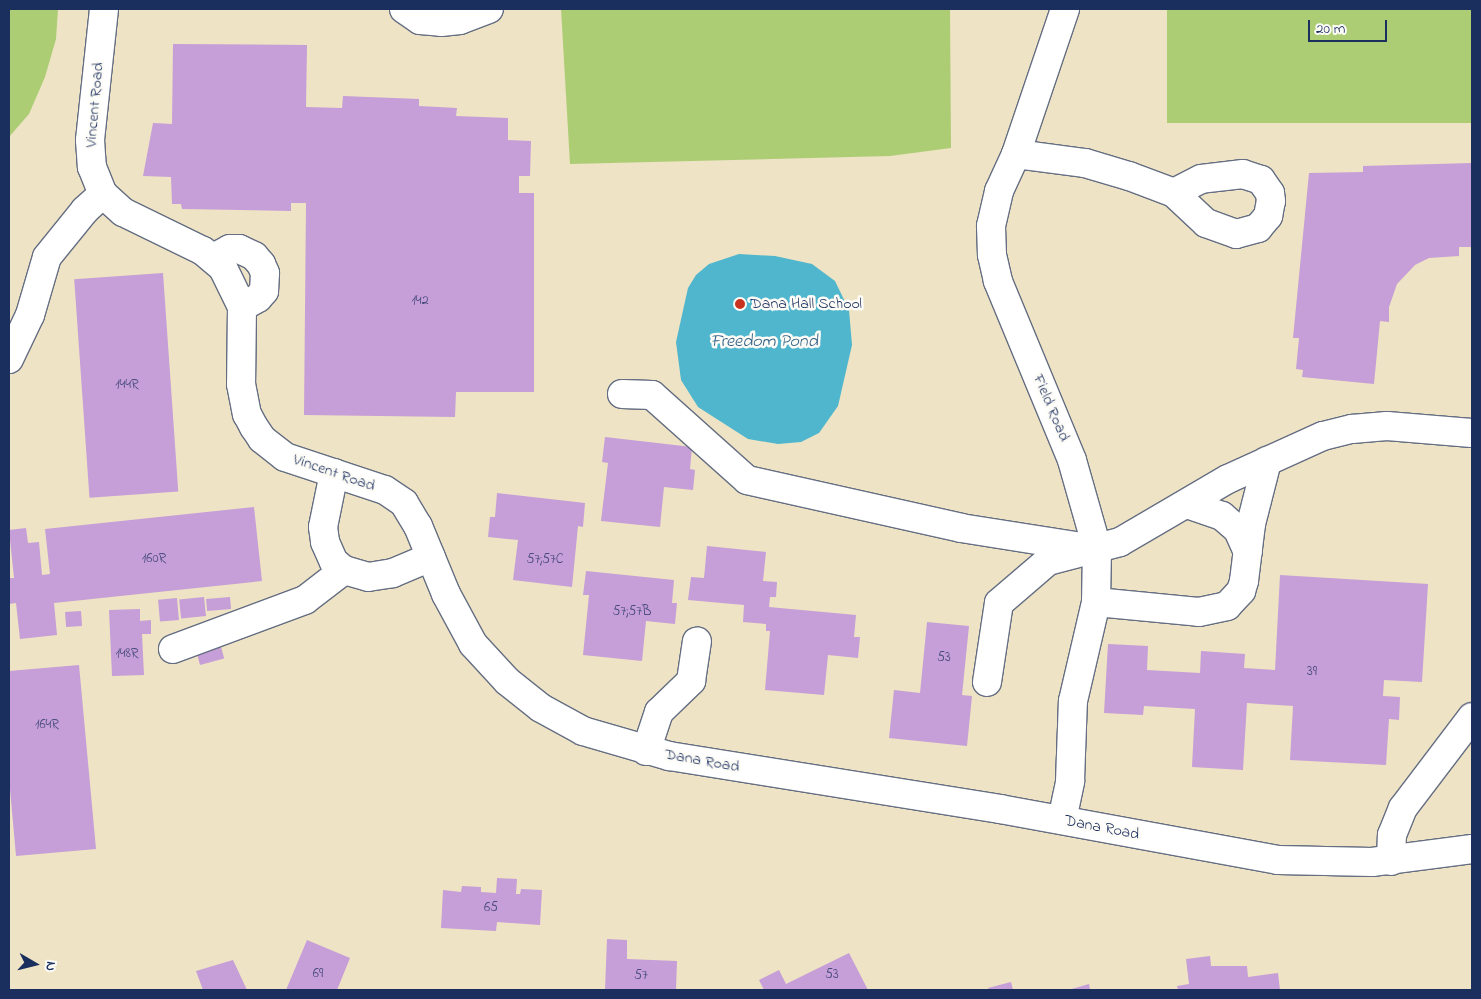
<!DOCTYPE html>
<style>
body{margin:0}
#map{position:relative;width:1481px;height:999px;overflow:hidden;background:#eee3c4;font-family:"Indie Flower",sans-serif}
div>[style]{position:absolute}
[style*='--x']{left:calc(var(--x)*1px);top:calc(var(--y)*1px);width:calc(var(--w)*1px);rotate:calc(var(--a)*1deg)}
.green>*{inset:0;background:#adcd75;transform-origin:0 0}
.water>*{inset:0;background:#4fb6cd}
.building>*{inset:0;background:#c69ed8;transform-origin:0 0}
.roads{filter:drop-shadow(1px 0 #656e82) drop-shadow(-1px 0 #656e82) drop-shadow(0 1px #656e82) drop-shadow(0 -1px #656e82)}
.minor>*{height:28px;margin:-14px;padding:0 14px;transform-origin:14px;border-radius:14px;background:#fff}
.dots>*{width:14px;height:14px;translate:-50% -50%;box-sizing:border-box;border:2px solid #fdfcf7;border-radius:50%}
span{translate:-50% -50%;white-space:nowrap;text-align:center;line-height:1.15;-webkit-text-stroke:5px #fdfcf7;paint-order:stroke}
.number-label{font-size:14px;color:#464b7c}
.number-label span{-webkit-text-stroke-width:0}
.street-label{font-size:16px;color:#1b2f5e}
.poi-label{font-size:16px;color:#1b2f5e}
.left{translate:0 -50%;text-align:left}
.water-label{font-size:18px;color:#2d5e85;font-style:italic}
.frame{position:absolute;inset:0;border:10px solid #1b2f5e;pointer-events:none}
.north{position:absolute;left:10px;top:939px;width:50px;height:50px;-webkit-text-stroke:4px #fdfcf7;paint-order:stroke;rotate:98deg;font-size:14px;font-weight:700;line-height:20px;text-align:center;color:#1b2f5e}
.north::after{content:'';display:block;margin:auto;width:18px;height:22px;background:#1b2f5e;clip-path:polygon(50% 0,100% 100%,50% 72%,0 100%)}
.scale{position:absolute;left:1308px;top:20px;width:79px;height:22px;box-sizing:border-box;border:2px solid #1b2f5e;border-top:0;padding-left:6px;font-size:15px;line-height:18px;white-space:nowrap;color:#1b2f5e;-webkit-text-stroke:4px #fdfcf7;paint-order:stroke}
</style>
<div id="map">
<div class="green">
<i style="clip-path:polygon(9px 9px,58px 9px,56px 39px,45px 77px,29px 114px,9px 137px)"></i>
<i style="clip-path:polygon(561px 9px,950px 9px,951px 148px,890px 156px,570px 164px)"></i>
<i style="left:1167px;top:9px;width:305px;height:114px"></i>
</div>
<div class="water">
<i style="clip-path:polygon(739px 254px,775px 256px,812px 264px,835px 281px,849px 310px,852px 345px,838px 406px,819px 433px,801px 442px,778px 444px,748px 439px,698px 407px,681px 380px,676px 342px,688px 288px,696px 275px,709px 264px)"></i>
</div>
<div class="building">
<i style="clip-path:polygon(173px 44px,307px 45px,306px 107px,342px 108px,343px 96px,419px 99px,419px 106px,457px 108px,456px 116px,508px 118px,508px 140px,531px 141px,530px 176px,519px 176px,519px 193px,534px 193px,534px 392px,456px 392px,455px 417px,304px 415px,306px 203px,291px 203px,291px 211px,182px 209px,181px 204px,172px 204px,171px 177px,143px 176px,153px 123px,172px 124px)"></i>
<i style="clip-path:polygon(1472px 163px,1472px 247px,1459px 247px,1459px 256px,1429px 258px,1415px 265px,1397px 284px,1389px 307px,1389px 322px,1380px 321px,1374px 384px,1302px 377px,1303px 370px,1296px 369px,1299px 338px,1293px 338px,1309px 173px,1363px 172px,1363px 166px)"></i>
<i style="left:163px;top:273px;width:219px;height:89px;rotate:86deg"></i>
<i style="clip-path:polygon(605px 437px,692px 447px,690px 469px,695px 470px,693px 490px,664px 487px,660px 527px,601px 521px,608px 463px,602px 462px)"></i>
<i style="clip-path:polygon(497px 493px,585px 503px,583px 527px,578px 526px,572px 587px,513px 580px,518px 540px,488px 537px,490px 517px,495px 517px)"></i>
<i style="clip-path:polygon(254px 507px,262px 581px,54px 603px,57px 635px,20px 639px,16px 603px,9px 604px,9px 578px,14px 578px,9px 530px,26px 528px,28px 543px,39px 542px,42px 575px,50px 574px,45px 529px)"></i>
<i style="clip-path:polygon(707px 546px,766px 552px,763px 581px,777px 582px,776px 597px,770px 597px,769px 607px,856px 615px,854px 637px,860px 637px,858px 658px,828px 655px,824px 695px,765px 690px,770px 631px,766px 631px,766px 624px,743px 622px,744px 605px,688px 600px,691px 577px,704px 578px)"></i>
<i style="clip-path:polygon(586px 571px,674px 580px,672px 603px,677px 603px,675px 624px,646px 621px,642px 661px,583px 655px,589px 595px,583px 595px)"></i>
<i style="clip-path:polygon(1280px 575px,1428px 584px,1422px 682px,1384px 680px,1383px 696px,1400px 697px,1399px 720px,1389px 719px,1386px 765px,1290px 760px,1293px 706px,1247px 703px,1243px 770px,1192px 767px,1195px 709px,1144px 706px,1143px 715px,1104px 713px,1108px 644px,1148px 646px,1147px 670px,1200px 673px,1201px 651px,1245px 654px,1244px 668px,1275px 670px)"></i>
<i style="left:204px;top:597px;width:19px;height:25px;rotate:84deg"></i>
<i style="left:230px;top:597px;width:12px;height:24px;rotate:85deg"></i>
<i style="left:177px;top:598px;width:22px;height:19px;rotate:85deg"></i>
<i style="clip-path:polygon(140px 609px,140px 621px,151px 620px,151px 634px,142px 634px,144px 675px,112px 676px,109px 610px)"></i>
<i style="left:81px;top:611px;width:15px;height:16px;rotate:86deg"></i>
<i style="clip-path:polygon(927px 622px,969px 626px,962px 695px,972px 696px,967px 746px,889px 738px,894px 690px,920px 693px)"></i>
<i style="left:220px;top:643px;width:16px;height:25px;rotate:75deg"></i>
<i style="clip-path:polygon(79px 665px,96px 849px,16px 856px,9px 778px,9px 671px)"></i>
<i style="clip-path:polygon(497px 878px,517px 879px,516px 894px,520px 894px,521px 889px,542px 890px,540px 925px,497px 922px,496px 931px,441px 928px,443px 890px,461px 892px,462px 886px,481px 887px,481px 892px,496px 893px)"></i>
<i style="clip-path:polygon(607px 939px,627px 940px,627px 959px,677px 961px,676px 990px,605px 990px)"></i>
<i style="clip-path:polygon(307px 940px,350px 958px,337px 990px,286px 990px)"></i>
<i style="clip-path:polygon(849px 953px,868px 990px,764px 990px,759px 980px,779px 970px,786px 984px)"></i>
<i style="clip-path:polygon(1210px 956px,1211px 966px,1247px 966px,1248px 977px,1278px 973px,1280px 990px,1178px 990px,1177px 986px,1189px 984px,1186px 959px)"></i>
<i style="clip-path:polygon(233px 960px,247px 990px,203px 990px,196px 971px)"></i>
<i style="clip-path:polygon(1011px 982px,1013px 990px,989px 990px,988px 988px)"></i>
<i style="clip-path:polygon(1089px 984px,1090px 990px,1068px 990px)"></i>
</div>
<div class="roads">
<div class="minor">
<i style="--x:104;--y:9;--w:132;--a:96.1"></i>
<i style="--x:90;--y:140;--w:27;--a:86"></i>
<i style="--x:92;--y:167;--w:29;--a:68"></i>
<i style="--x:103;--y:194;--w:27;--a:42"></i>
<i style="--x:123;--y:212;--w:89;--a:26"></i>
<i style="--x:203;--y:251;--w:26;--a:40"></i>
<i style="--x:223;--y:268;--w:43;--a:64"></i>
<i style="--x:242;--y:307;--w:77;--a:90.7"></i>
<i style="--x:241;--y:384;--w:31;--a:79"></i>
<i style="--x:247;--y:414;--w:15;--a:62"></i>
<i style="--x:254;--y:427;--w:14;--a:56"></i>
<i style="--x:262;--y:439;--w:29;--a:38"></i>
<i style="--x:285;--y:457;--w:105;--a:18.3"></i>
<i style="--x:385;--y:490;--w:23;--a:34"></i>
<i style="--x:404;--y:503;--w:27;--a:59"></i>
<i style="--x:418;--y:526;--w:74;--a:67.6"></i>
<i style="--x:446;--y:594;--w:57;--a:61.6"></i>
<i style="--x:473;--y:644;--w:50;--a:47.4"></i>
<i style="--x:507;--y:681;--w:43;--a:38.5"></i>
<i style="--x:541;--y:708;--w:48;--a:28.7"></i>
<i style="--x:583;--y:731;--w:90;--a:16.2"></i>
<i style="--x:669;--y:756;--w:335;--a:9.1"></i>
<i style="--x:1000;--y:809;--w:283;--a:10.4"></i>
<i style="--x:1278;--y:860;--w:94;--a:1.2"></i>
<i style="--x:1372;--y:862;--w:101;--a:-7.4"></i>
<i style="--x:404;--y:9;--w:19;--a:35"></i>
<i style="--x:420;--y:20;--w:21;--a:5"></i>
<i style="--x:441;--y:22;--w:19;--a:-6"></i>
<i style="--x:460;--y:20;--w:31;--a:-21"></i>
<i style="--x:1016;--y:154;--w:70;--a:7.4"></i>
<i style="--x:1085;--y:163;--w:46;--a:16.5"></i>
<i style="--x:1129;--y:176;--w:48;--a:20.7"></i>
<i style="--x:1174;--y:193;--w:44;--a:43.2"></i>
<i style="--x:1206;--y:223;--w:32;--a:20"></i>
<i style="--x:1236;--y:234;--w:23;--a:-15"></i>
<i style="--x:1258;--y:228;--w:16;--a:-50"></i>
<i style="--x:1268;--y:216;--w:15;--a:-79"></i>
<i style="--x:1271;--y:201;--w:8;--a:-97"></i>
<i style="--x:1270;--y:193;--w:16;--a:-125"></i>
<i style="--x:1261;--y:180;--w:19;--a:-162"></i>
<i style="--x:1243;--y:174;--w:42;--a:173.2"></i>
<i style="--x:1201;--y:179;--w:30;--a:153"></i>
<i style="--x:213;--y:258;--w:19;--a:-28"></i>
<i style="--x:230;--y:249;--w:9;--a:0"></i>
<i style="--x:239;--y:249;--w:17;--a:25"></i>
<i style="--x:254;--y:256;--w:11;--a:49"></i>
<i style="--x:261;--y:264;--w:10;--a:66"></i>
<i style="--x:265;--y:273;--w:18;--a:93"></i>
<i style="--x:264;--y:291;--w:9;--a:131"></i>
<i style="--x:258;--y:298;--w:18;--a:151"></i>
<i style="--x:9;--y:359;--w:49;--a:-64.5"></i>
<i style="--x:30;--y:315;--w:60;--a:-73.7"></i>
<i style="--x:47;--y:257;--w:60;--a:-51"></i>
<i style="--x:85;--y:210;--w:24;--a:-42"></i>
<i style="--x:622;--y:394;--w:30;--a:2"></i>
<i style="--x:652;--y:395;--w:127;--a:41.8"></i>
<i style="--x:747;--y:480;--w:219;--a:12.6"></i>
<i style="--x:961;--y:528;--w:121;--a:9"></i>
<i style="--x:334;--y:473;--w:55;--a:101.5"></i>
<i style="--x:323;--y:527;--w:15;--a:82"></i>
<i style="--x:325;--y:542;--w:22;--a:66"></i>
<i style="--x:334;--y:562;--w:13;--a:39"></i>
<i style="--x:344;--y:570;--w:25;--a:16"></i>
<i style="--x:368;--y:577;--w:25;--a:-9"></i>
<i style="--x:393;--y:573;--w:41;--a:-22.8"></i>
<i style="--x:1187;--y:504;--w:37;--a:19"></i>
<i style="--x:1222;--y:516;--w:21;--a:41"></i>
<i style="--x:1238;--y:530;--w:24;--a:66"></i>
<i style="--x:1096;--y:602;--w:103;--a:5.5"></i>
<i style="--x:1199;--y:612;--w:29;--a:-12"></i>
<i style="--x:1227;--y:606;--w:21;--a:-47"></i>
<i style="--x:1241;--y:591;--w:10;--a:-73"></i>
<i style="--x:1244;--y:581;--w:57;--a:-83"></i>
<i style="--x:1251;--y:524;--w:65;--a:-75.7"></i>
<i style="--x:173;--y:649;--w:141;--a:-20.4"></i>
<i style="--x:305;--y:600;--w:49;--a:-37.6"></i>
<i style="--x:987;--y:682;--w:80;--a:-81.4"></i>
<i style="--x:999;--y:603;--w:65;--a:-40.6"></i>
<i style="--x:1048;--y:561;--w:74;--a:-14.8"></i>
<i style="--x:1120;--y:542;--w:125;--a:-30.3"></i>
<i style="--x:1228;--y:479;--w:104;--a:-24.4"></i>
<i style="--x:1323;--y:436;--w:30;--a:-14"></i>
<i style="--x:1352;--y:429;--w:35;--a:-5"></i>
<i style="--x:1387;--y:426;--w:85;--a:4.7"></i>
<i style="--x:646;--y:751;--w:41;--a:-71.6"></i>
<i style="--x:659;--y:712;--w:45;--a:-44.1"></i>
<i style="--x:691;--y:681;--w:40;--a:-81.5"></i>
<i style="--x:1062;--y:820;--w:40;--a:-78"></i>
<i style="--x:1070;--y:781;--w:80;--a:-87.9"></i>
<i style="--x:1073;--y:701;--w:102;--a:-76.9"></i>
<i style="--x:1096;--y:602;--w:54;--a:-88.9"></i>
<i style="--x:1097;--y:548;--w:91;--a:-105.9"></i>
<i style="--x:1072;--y:460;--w:194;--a:-112.5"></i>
<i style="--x:998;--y:281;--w:27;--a:-103"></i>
<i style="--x:992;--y:255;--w:29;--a:-92"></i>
<i style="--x:991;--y:226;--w:36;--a:-77"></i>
<i style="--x:999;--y:191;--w:41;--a:-65.3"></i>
<i style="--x:1016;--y:154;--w:153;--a:-71.3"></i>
<i style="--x:1391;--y:861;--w:26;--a:-88"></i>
<i style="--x:1392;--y:835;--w:29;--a:-68"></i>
<i style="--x:1403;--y:808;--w:114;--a:-52.8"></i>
</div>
</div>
<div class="dots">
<i style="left:740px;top:304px;background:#c8321e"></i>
</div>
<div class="number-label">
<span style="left:420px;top:301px">142</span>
<span style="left:127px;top:385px">144R</span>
<span style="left:154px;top:559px">160R</span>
<span style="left:545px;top:560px">57;57C</span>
<span style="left:632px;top:612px">57;57B</span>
<span style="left:127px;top:654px">148R</span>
<span style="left:944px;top:658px">53</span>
<span style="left:1312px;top:672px">39</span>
<span style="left:47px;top:725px">164R</span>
<span style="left:491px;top:908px">65</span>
<span style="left:318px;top:974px">69</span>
<span style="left:832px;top:975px">53</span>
<span style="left:641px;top:976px">57</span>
</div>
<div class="street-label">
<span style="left:95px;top:105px;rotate:-85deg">Vincent Road</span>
<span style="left:1051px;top:408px;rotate:67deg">Field Road</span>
<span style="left:334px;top:473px;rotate:19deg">Vincent Road</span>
<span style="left:702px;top:761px;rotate:10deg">Dana Road</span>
<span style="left:1102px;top:828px;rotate:11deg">Dana Road</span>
</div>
<div class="poi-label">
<span class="left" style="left:750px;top:304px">Dana Hall School</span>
</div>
<div class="water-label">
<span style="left:764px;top:342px">Freedom Pond</span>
</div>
<div class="frame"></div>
<div class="north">N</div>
<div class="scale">20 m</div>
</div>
